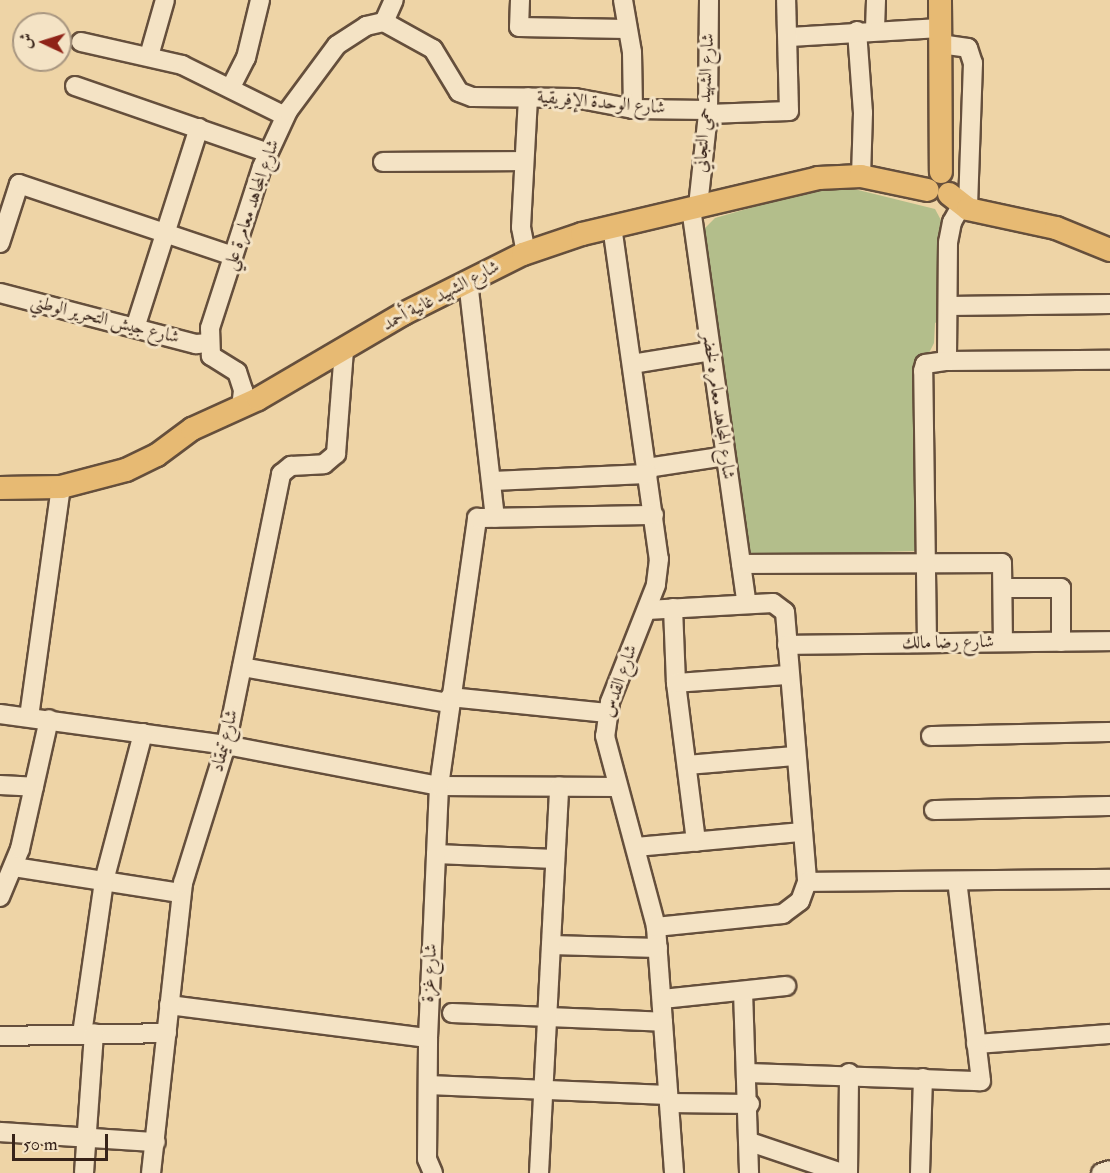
<!DOCTYPE html>
<meta charset="utf-8">
<style>
body{margin:0}
#map{position:relative;width:1110px;height:1173px;overflow:hidden;background:#eed4a6;font-family:"IM FELL Double Pica",Amiri,serif}
div>[style]{position:absolute}
[style*='--x']{left:calc(var(--x)*1px);top:calc(var(--y)*1px);width:calc(var(--w)*1px);rotate:calc(var(--a)*1deg)}
.green>*{inset:0;background:#b3be8b}
.roads{filter:drop-shadow(2px 0 #654f3c) drop-shadow(-2px 0 #654f3c) drop-shadow(0 2px #654f3c) drop-shadow(0 -2px #654f3c)}
.minor>*{height:18px;margin:-9px;padding:0 9px;transform-origin:9px;border-radius:9px;background:#f4e3c5}
.major>*{height:22px;margin:-11px;padding:0 11px;transform-origin:11px;border-radius:11px;background:#e7ba73}
span{translate:-50% -50%;white-space:nowrap;text-align:center;line-height:1.15;-webkit-text-stroke:6px #f4e3c5;paint-order:stroke}
.street-label{font-size:18px;color:#372319}
.north{position:absolute;left:12px;top:12px;width:60px;height:60px;box-sizing:border-box;background:#f4e3c5;border:2px solid #a89680;border-radius:50%;rotate:274deg;font-size:16px;font-weight:700;line-height:24px;text-align:center;color:#372319}
.north::after{content:'';display:block;margin:auto;width:21px;height:27px;background:#8f2418;clip-path:polygon(50% 0,100% 100%,50% 72%,0 100%)}
.scale{position:absolute;left:12px;top:1134px;width:96px;height:27px;box-sizing:border-box;border:3px solid #372319;border-top:0;padding-left:8px;font-size:18px;line-height:21px;white-space:nowrap;color:#372319;-webkit-text-stroke:4px #f4e3c5;paint-order:stroke}
</style>
<div id="map">
<div class="green">
<i style="clip-path:polygon(834px 184px,935px 209px,942px 222px,943px 318px,935px 323px,934px 343px,927px 357px,915px 363px,919px 551px,746px 555px,702px 231px,715px 218px)"></i>
</div>
<div class="roads">
<div class="minor">
<i style="--x:520;--y:0;--w:27;--a:92"></i>
<i style="--x:519;--y:27;--w:107;--a:1.1"></i>
<i style="--x:623;--y:0;--w:53;--a:80.2"></i>
<i style="--x:632;--y:52;--w:57;--a:89"></i>
<i style="--x:384;--y:22;--w:56;--a:28.9"></i>
<i style="--x:433;--y:49;--w:50;--a:58.8"></i>
<i style="--x:459;--y:92;--w:14;--a:21"></i>
<i style="--x:472;--y:97;--w:103;--a:0.6"></i>
<i style="--x:575;--y:98;--w:59;--a:10.7"></i>
<i style="--x:633;--y:109;--w:75;--a:0.8"></i>
<i style="--x:875;--y:29;--w:29;--a:-88"></i>
<i style="--x:857;--y:31;--w:82;--a:85.8"></i>
<i style="--x:863;--y:113;--w:63;--a:91.8"></i>
<i style="--x:790;--y:37;--w:150;--a:-3.4"></i>
<i style="--x:81;--y:42;--w:104;--a:12.8"></i>
<i style="--x:182;--y:65;--w:115;--a:26.3"></i>
<i style="--x:940;--y:44;--w:28;--a:8"></i>
<i style="--x:968;--y:48;--w:16;--a:72"></i>
<i style="--x:973;--y:63;--w:146;--a:92"></i>
<i style="--x:149;--y:56;--w:58;--a:-74.1"></i>
<i style="--x:75;--y:86;--w:204;--a:19.1"></i>
<i style="--x:231;--y:87;--w:33;--a:-63"></i>
<i style="--x:246;--y:58;--w:60;--a:-76.4"></i>
<i style="--x:708;--y:114;--w:81;--a:-2.1"></i>
<i style="--x:789;--y:111;--w:111;--a:-91.5"></i>
<i style="--x:383;--y:162;--w:141;--a:-0.4"></i>
<i style="--x:698;--y:206;--w:93;--a:-83.8"></i>
<i style="--x:708;--y:114;--w:114;--a:-89.5"></i>
<i style="--x:961;--y:206;--w:18;--a:119"></i>
<i style="--x:952;--y:222;--w:20;--a:101"></i>
<i style="--x:948;--y:242;--w:119;--a:90.5"></i>
<i style="--x:947;--y:361;--w:163;--a:-0.4"></i>
<i style="--x:691;--y:208;--w:400;--a:82"></i>
<i style="--x:612;--y:226;--w:336;--a:82"></i>
<i style="--x:659;--y:559;--w:26;--a:97"></i>
<i style="--x:656;--y:585;--w:126;--a:111.5"></i>
<i style="--x:610;--y:702;--w:34;--a:98"></i>
<i style="--x:605;--y:736;--w:198;--a:75"></i>
<i style="--x:656;--y:927;--w:247;--a:85.8"></i>
<i style="--x:0;--y:243;--w:62;--a:-72.1"></i>
<i style="--x:19;--y:184;--w:226;--a:18.6"></i>
<i style="--x:526;--y:253;--w:26;--a:-101"></i>
<i style="--x:521;--y:227;--w:130;--a:-86.9"></i>
<i style="--x:468;--y:281;--w:238;--a:83.5"></i>
<i style="--x:0;--y:293;--w:203;--a:14.6"></i>
<i style="--x:196;--y:344;--w:13;--a:-4"></i>
<i style="--x:948;--y:306;--w:162;--a:-0.7"></i>
<i style="--x:135;--y:328;--w:210;--a:-72.3"></i>
<i style="--x:632;--y:364;--w:80;--a:-9.3"></i>
<i style="--x:241;--y:407;--w:17;--a:-83"></i>
<i style="--x:243;--y:390;--w:19;--a:-108"></i>
<i style="--x:237;--y:372;--w:31;--a:-148"></i>
<i style="--x:211;--y:356;--w:28;--a:-92"></i>
<i style="--x:210;--y:328;--w:169;--a:-72.1"></i>
<i style="--x:262;--y:167;--w:62;--a:-65.1"></i>
<i style="--x:288;--y:111;--w:82;--a:-53.4"></i>
<i style="--x:337;--y:45;--w:35;--a:-33"></i>
<i style="--x:366;--y:26;--w:18;--a:-13"></i>
<i style="--x:384;--y:22;--w:24;--a:-66"></i>
<i style="--x:647;--y:468;--w:79;--a:-8.7"></i>
<i style="--x:491;--y:481;--w:157;--a:-2.6"></i>
<i style="--x:741;--y:564;--w:261;--a:-0.2"></i>
<i style="--x:1002;--y:563;--w:79;--a:89.3"></i>
<i style="--x:1003;--y:588;--w:58;--a:0"></i>
<i style="--x:1061;--y:588;--w:54;--a:90"></i>
<i style="--x:673;--y:608;--w:75;--a:87.7"></i>
<i style="--x:676;--y:683;--w:160;--a:82.8"></i>
<i style="--x:647;--y:610;--w:126;--a:-3.2"></i>
<i style="--x:773;--y:603;--w:15;--a:37"></i>
<i style="--x:785;--y:612;--w:271;--a:85.3"></i>
<i style="--x:807;--y:882;--w:20;--a:110"></i>
<i style="--x:800;--y:901;--w:21;--a:143"></i>
<i style="--x:783;--y:914;--w:128;--a:174.2"></i>
<i style="--x:927;--y:643;--w:272;--a:-90.8"></i>
<i style="--x:923;--y:371;--w:7;--a:-74"></i>
<i style="--x:925;--y:364;--w:22;--a:-8"></i>
<i style="--x:787;--y:645;--w:323;--a:-0.7"></i>
<i style="--x:242;--y:667;--w:210;--a:9.9"></i>
<i style="--x:676;--y:683;--w:112;--a:-4.1"></i>
<i style="--x:450;--y:697;--w:158;--a:5.8"></i>
<i style="--x:0;--y:714;--w:228;--a:7.8"></i>
<i style="--x:226;--y:745;--w:217;--a:10.9"></i>
<i style="--x:439;--y:786;--w:178;--a:0.3"></i>
<i style="--x:29;--y:717;--w:232;--a:-82.1"></i>
<i style="--x:931;--y:736;--w:179;--a:-1.3"></i>
<i style="--x:687;--y:765;--w:108;--a:-4.8"></i>
<i style="--x:0;--y:785;--w:34;--a:3"></i>
<i style="--x:934;--y:810;--w:176;--a:-1.3"></i>
<i style="--x:636;--y:847;--w:167;--a:-5.2"></i>
<i style="--x:436;--y:854;--w:119;--a:2.4"></i>
<i style="--x:14;--y:867;--w:168;--a:8.9"></i>
<i style="--x:807;--y:882;--w:303;--a:-0.6"></i>
<i style="--x:0;--y:897;--w:52;--a:-67.4"></i>
<i style="--x:20;--y:849;--w:133;--a:-77.4"></i>
<i style="--x:551;--y:945;--w:107;--a:1.6"></i>
<i style="--x:743;--y:991;--w:182;--a:88.1"></i>
<i style="--x:662;--y:999;--w:125;--a:-6"></i>
<i style="--x:169;--y:1005;--w:261;--a:7.3"></i>
<i style="--x:452;--y:1013;--w:211;--a:2.4"></i>
<i style="--x:82;--y:1034;--w:155;--a:-81.8"></i>
<i style="--x:104;--y:881;--w:153;--a:-75.2"></i>
<i style="--x:0;--y:1036;--w:167;--a:-1"></i>
<i style="--x:976;--y:1044;--w:134;--a:-4.3"></i>
<i style="--x:748;--y:1073;--w:233;--a:2"></i>
<i style="--x:981;--y:1081;--w:201;--a:-96.8"></i>
<i style="--x:428;--y:1085;--w:240;--a:2.4"></i>
<i style="--x:669;--y:1103;--w:81;--a:0.7"></i>
<i style="--x:0;--y:1132;--w:156;--a:3.7"></i>
<i style="--x:750;--y:1142;--w:97;--a:18.6"></i>
<i style="--x:84;--y:1173;--w:140;--a:-85.9"></i>
<i style="--x:151;--y:1173;--w:292;--a:-83.7"></i>
<i style="--x:183;--y:883;--w:145;--a:-72.7"></i>
<i style="--x:226;--y:745;--w:277;--a:-78.5"></i>
<i style="--x:281;--y:474;--w:13;--a:-39"></i>
<i style="--x:291;--y:466;--w:33;--a:-3"></i>
<i style="--x:324;--y:464;--w:16;--a:-40"></i>
<i style="--x:336;--y:454;--w:104;--a:-85.6"></i>
<i style="--x:433;--y:1173;--w:15;--a:-113"></i>
<i style="--x:427;--y:1159;--w:121;--a:-89.5"></i>
<i style="--x:428;--y:1038;--w:252;--a:-87.5"></i>
<i style="--x:439;--y:786;--w:271;--a:-81.9"></i>
<i style="--x:477;--y:518;--w:177;--a:-1"></i>
<i style="--x:539;--y:1173;--w:387;--a:-87"></i>
<i style="--x:848;--y:1173;--w:100;--a:-89.4"></i>
<i style="--x:920;--y:1173;--w:95;--a:-88.2"></i>
<i style="--x:1101;--y:1173;--w:9;--a:-18"></i>
</div>
<div class="major">
<i style="--x:940;--y:0;--w:172;--a:89.7"></i>
<i style="--x:949;--y:194;--w:24;--a:38"></i>
<i style="--x:968;--y:209;--w:90;--a:12.2"></i>
<i style="--x:1056;--y:228;--w:58;--a:22.2"></i>
<i style="--x:0;--y:488;--w:61;--a:-0.9"></i>
<i style="--x:61;--y:487;--w:67;--a:-14.7"></i>
<i style="--x:126;--y:470;--w:34;--a:-26"></i>
<i style="--x:157;--y:455;--w:44;--a:-36.6"></i>
<i style="--x:192;--y:429;--w:72;--a:-24.4"></i>
<i style="--x:258;--y:399;--w:168;--a:-30.4"></i>
<i style="--x:403;--y:314;--w:134;--a:-26.6"></i>
<i style="--x:523;--y:254;--w:62;--a:-18.7"></i>
<i style="--x:582;--y:234;--w:243;--a:-13.3"></i>
<i style="--x:818;--y:178;--w:43;--a:-2.7"></i>
<i style="--x:861;--y:176;--w:68;--a:11.8"></i>
</div>
</div>
<div class="street-label">
<span style="left:601px;top:103px;rotate:5deg">شارع الوحدة الإفريقية</span>
<span style="left:705px;top:103px;rotate:-87deg">شارع الشهيد حمي التجاني</span>
<span style="left:252px;top:205px;rotate:-71deg">شارع المجاهد معامرة علي</span>
<span style="left:441px;top:296px;rotate:-28deg">شارع الشهيد غانية أحمد</span>
<span style="left:105px;top:320px;rotate:14deg">شارع جيش التحرير الوطني</span>
<span style="left:718px;top:406px;rotate:82deg">شارع المجاهد معامره لخضر</span>
<span style="left:948px;top:643px;rotate:-1deg">شارع رضا مالك</span>
<span style="left:620px;top:681px;rotate:-71deg">شارع القدس</span>
<span style="left:225px;top:741px;rotate:-76deg">شارع تيمقاد</span>
<span style="left:430px;top:973px;rotate:-87deg">شارع غزة</span>
</div>
<div class="north">ش</div>
<div class="scale">50 m</div>
</div>
